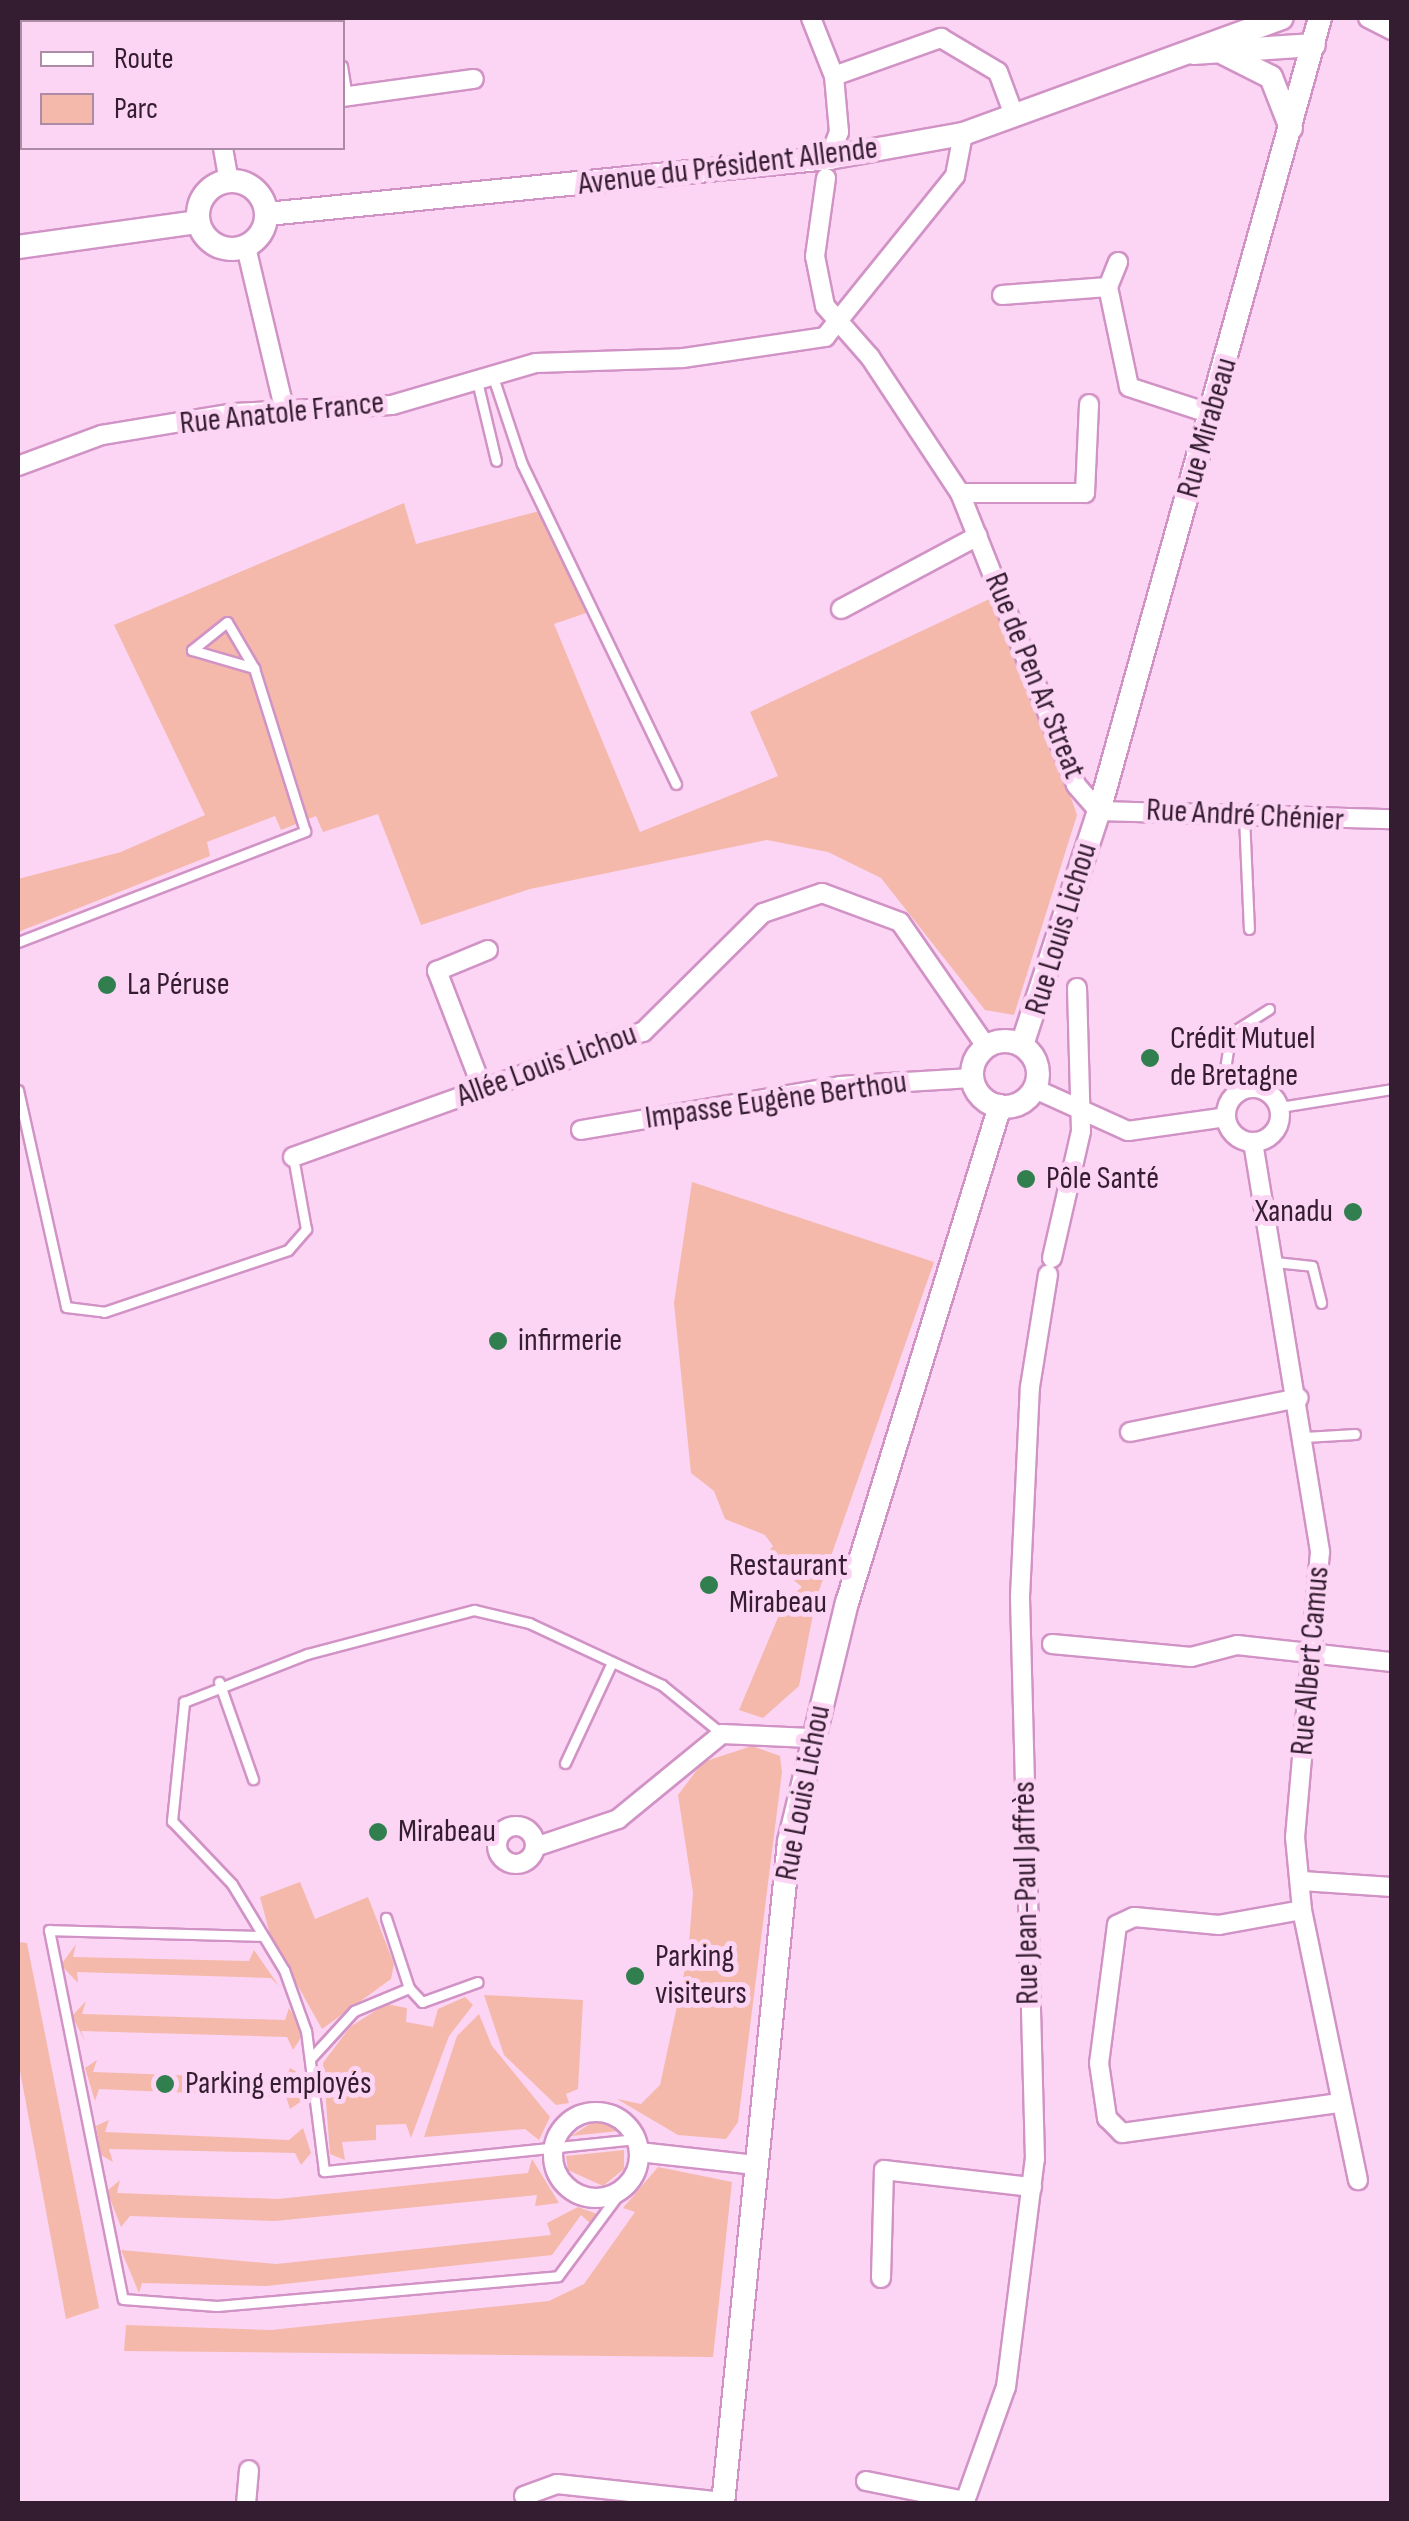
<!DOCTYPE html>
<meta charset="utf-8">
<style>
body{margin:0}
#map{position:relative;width:1409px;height:2521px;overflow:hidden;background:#fcd4f4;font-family:"Sofia Sans Condensed",sans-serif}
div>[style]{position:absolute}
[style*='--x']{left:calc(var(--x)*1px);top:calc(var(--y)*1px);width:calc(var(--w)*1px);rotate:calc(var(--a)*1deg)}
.green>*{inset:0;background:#f4b9ab}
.roads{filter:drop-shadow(2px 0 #d193c5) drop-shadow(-2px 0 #d193c5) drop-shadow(0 2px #d193c5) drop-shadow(0 -2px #d193c5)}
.lane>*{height:9px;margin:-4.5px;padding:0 4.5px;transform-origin:4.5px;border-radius:4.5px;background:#fff}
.street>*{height:18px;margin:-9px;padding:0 9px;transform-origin:9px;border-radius:9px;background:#fff}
.street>.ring{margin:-9px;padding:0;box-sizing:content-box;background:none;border:18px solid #fff;border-radius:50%}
.secondary>*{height:22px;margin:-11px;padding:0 11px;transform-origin:11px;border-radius:11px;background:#fff}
.secondary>.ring{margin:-11px;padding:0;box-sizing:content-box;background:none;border:22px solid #fff;border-radius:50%}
.dots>*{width:28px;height:28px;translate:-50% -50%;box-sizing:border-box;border:5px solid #fcd4f4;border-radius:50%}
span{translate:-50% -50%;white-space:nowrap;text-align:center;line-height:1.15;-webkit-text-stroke:10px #fcd4f4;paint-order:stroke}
.street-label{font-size:32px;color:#351d31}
.poi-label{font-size:32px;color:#351d31}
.left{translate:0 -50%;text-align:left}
.right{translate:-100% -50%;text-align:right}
.frame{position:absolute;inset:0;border:20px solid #351d31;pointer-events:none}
.legend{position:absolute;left:20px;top:20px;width:325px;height:130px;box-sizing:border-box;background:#fcd4f4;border:2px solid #ac8ba6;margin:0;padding:12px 18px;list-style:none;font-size:30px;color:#351d31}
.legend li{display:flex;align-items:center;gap:20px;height:50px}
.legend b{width:50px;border:2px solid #ac8ba6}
</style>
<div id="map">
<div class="green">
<i style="clip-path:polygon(404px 503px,416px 544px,543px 510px,589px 612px,554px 624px,640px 832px,778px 776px,750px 712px,1000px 594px,1077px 815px,1014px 1015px,985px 1010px,881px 878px,828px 852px,767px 840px,530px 889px,421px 925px,378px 814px,323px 832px,316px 816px,281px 830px,275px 816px,207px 842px,210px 856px,18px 932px,18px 879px,121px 852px,205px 815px,114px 625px)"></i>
<i style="clip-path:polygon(692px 1182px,934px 1262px,816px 1599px,799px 1686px,763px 1718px,739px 1710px,785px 1601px,802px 1587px,765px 1556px,773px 1546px,765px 1535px,725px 1519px,714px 1491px,691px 1473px,674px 1303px)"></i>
<i style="clip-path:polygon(752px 1746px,780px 1756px,782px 1772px,738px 2122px,726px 2139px,678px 2135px,617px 2099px,641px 2104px,660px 2085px,688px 1955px,693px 1893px,678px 1795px,703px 1762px)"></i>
<i style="clip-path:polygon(300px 1882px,315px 1919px,368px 1897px,394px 1964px,391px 1979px,322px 2029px,271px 1938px,260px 1897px)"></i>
<i style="clip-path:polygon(18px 1942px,27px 1943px,99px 2308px,66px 2319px,18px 2060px)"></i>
<i style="clip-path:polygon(76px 1944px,73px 1957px,249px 1961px,254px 1950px,279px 1986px,271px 1978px,77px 1972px,78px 1983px,61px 1965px)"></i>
<i style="clip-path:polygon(484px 1995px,583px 2000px,578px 2089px,566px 2094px,569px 2103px,556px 2105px,504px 2055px)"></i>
<i style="clip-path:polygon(465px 1997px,473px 2005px,449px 2036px,411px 2138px,406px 2124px,376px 2125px,376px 2140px,342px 2142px,345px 2160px,330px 2154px,323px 2063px,350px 2027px,386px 2004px,407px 2008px,406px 2022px,433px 2027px,438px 2009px)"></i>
<i style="clip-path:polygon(86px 2001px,82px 2014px,285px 2020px,289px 2008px,304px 2033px,293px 2050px,287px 2037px,81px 2031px,86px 2043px,72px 2016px)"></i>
<i style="clip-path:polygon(479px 2014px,492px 2046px,550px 2117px,539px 2140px,525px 2129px,424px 2137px,457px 2036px)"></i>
<i style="clip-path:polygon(97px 2060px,93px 2072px,286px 2079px,290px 2068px,304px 2076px,306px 2098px,290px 2109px,286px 2097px,99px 2089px,95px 2101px,85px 2068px)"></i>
<i style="clip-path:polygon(109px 2120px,105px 2132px,289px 2140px,303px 2128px,311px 2153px,301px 2165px,295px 2153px,109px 2149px,113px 2162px,101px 2155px,96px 2126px)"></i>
<i style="clip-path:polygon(593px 2122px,606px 2123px,618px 2131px,571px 2136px)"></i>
<i style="clip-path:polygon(624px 2150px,624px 2169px,603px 2186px,568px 2170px,566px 2156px)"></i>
<i style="clip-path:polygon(532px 2159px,559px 2203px,535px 2206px,537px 2195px,275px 2221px,130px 2216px,121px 2227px,107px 2191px,120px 2180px,117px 2193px,278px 2199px,528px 2173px)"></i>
<i style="clip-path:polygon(658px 2167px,732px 2182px,713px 2357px,124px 2351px,126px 2325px,271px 2330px,549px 2301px,584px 2284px,635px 2212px,623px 2208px)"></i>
<i style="clip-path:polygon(578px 2207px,597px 2214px,590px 2223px,581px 2215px,552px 2255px,266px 2286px,142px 2283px,139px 2293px,121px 2250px,276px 2264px,551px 2235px,547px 2223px)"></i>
</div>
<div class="roads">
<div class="lane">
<i style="--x:336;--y:18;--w:4;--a:76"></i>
<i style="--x:342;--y:66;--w:31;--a:81"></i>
<i style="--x:492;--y:374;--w:95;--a:71.6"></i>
<i style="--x:522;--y:464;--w:355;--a:64.3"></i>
<i style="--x:477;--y:381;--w:82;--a:76.6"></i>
<i style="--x:1244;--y:816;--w:113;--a:87.5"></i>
<i style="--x:18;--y:942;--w:308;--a:-21.1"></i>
<i style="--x:305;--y:831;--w:171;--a:-107.4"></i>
<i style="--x:254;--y:668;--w:53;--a:-120.4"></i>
<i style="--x:227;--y:622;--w:45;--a:141.3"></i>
<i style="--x:192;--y:650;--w:65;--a:16.2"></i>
<i style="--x:18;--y:1090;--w:222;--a:77.5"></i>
<i style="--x:66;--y:1307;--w:38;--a:7"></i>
<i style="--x:104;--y:1312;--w:194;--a:-18.6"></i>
<i style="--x:288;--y:1250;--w:28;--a:-49"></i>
<i style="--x:306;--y:1229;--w:73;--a:-100.2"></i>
<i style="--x:1236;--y:1094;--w:27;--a:-114"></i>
<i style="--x:1225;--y:1069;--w:36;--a:-81"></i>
<i style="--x:1231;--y:1033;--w:45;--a:-32.3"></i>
<i style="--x:1280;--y:1107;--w:113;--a:-9.1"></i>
<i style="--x:1275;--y:1262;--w:37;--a:6"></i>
<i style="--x:1312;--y:1266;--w:38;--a:76"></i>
<i style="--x:1305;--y:1437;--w:50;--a:-3.4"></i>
<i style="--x:219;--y:1682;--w:103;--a:70.7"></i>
<i style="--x:565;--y:1763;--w:111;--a:-65"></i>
<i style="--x:262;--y:1936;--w:213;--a:-178.4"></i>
<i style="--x:49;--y:1930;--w:376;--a:78.7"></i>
<i style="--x:123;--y:2299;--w:94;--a:4.3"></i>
<i style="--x:217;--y:2306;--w:342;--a:-5"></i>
<i style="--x:558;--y:2276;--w:109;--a:-53.5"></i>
<i style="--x:409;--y:1988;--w:19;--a:47"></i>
<i style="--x:422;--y:2002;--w:59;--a:-19.7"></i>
<i style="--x:311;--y:2058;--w:64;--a:-47.5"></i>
<i style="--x:354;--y:2011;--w:60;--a:-22.7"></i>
<i style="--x:409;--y:1988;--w:74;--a:-108.2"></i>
<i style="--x:636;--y:2139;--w:314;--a:174.1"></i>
<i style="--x:324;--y:2171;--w:141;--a:-97.3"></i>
<i style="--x:306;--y:2031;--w:65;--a:-109.8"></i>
<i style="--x:284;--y:1970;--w:100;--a:-121.2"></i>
<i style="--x:232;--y:1884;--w:87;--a:-133.6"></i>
<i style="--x:172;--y:1821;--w:120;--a:-84.2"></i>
<i style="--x:184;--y:1702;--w:132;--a:-21.3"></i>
<i style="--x:307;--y:1654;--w:173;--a:-14.8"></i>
<i style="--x:474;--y:1610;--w:57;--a:13.3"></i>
<i style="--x:529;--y:1623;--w:147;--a:25"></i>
<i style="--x:662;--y:1685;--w:77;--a:39.2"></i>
</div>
<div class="street">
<i style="--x:175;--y:18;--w:4;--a:63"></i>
<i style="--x:811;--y:18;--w:62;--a:68.4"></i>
<i style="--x:834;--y:76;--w:56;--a:84.9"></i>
<i style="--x:839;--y:132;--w:28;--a:111"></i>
<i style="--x:1368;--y:18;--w:27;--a:27"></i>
<i style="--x:834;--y:76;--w:114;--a:-19.6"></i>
<i style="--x:941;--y:38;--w:66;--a:30.8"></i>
<i style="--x:998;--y:72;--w:46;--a:69.6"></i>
<i style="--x:342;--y:97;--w:133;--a:-7.8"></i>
<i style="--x:223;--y:148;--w:34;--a:80"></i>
<i style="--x:826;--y:178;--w:79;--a:98"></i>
<i style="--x:815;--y:256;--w:51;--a:78.7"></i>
<i style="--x:825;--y:306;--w:68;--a:48.6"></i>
<i style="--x:870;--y:357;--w:163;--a:56.5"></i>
<i style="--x:960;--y:493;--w:314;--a:68.3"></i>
<i style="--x:1076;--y:785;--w:35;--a:49"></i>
<i style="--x:1099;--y:811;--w:293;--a:1.6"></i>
<i style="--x:246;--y:247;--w:170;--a:76.7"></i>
<i style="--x:1108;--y:287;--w:27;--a:-68"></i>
<i style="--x:1002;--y:295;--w:106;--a:-4.3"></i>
<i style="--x:1108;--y:287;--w:102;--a:78.1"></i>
<i style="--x:1129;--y:387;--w:86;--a:18.2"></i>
<i style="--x:18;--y:466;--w:90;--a:-20.3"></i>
<i style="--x:102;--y:435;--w:135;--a:-9.4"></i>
<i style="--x:235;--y:413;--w:157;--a:-2.9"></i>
<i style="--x:392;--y:405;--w:150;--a:-16.3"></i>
<i style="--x:536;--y:363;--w:147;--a:-1.9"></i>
<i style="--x:683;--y:358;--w:144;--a:-8.4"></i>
<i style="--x:825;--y:337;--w:207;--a:-51.1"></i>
<i style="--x:955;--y:176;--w:43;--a:-79.2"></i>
<i style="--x:960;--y:493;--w:125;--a:0"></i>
<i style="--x:1085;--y:493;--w:89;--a:-87.4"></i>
<i style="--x:841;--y:609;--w:155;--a:-28.1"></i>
<i class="ring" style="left:1226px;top:1088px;width:36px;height:36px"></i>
<i style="--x:1035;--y:1089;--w:102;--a:24.3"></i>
<i style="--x:1128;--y:1131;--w:99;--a:-8.1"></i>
<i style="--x:483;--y:1090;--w:128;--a:-111.1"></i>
<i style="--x:437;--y:971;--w:55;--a:-22.4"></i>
<i style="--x:581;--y:1130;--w:263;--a:-9.6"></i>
<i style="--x:840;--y:1086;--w:132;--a:-3.5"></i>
<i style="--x:1253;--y:1142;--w:415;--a:80.7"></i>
<i style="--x:1320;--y:1552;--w:286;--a:95"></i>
<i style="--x:1295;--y:1837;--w:73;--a:84.5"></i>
<i style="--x:1302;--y:1910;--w:276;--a:78.3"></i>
<i style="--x:293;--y:1157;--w:372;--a:-19.7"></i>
<i style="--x:643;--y:1032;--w:169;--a:-44.8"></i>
<i style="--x:763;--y:913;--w:62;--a:-18.7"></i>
<i style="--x:822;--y:893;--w:83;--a:20.4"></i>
<i style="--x:900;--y:922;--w:151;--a:55.3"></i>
<i style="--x:1052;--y:1258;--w:130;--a:-77.1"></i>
<i style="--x:1081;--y:1131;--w:143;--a:-91.6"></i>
<i style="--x:1130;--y:1432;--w:172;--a:-11.4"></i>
<i style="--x:1052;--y:1644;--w:140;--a:5.3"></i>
<i style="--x:1191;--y:1657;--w:48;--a:-14.6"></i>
<i style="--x:1237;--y:1645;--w:156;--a:6.3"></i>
<i class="ring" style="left:497px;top:1826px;width:20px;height:20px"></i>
<i style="--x:535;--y:1847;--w:88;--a:-18.6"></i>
<i style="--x:618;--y:1819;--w:134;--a:-39.3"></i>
<i style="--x:722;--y:1734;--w:88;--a:2.6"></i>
<i style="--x:1302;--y:1881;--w:90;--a:3.8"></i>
<i style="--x:1302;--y:1910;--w:84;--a:169.8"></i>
<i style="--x:1219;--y:1925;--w:85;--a:-174.6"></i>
<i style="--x:1134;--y:1917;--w:19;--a:155"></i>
<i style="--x:1117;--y:1925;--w:139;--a:97.4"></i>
<i style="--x:1099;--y:2063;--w:56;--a:81.7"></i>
<i style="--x:1107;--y:2118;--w:21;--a:45"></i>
<i style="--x:1122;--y:2133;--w:218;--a:-7.9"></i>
<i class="ring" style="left:553px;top:2112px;width:68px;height:68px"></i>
<i style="--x:639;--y:2152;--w:117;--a:6.4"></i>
<i style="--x:881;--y:2278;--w:108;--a:-88.4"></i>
<i style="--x:884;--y:2170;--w:149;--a:6.6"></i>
<i style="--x:866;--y:2481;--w:101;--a:11.4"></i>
<i style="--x:524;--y:2496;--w:35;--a:-20"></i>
<i style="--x:557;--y:2484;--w:167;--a:6.2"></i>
<i style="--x:246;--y:2504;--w:34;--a:-85"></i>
<i style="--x:964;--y:2504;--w:124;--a:-70.3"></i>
<i style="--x:1006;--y:2387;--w:230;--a:-82.8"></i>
<i style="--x:1035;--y:2159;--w:562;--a:-91.53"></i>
<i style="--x:1020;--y:1597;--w:210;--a:-87.3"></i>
<i style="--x:1030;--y:1387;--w:114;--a:-80.9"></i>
</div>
<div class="secondary">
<i style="--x:1193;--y:53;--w:121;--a:-3.8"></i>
<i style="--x:1225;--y:54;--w:51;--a:26.6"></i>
<i style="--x:1271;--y:77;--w:55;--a:68.6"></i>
<i class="ring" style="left:198px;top:181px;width:46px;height:46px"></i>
<i style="--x:267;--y:214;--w:565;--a:-5.69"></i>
<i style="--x:829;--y:158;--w:136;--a:-10.2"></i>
<i style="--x:963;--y:134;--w:339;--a:-20"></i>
<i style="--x:18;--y:247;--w:182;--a:-7.9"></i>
<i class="ring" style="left:972px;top:1041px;width:44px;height:44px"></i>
<i style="--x:1022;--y:1045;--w:246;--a:-71.8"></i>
<i style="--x:1099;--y:811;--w:823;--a:-74.43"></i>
<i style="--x:723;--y:2504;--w:665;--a:-84.31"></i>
<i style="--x:789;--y:1842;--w:246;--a:-76.4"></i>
<i style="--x:847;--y:1603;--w:520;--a:-72.89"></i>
</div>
</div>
<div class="dots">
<i style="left:107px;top:985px;background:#317f4f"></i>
<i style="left:1150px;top:1058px;background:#317f4f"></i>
<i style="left:1026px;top:1179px;background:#317f4f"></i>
<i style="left:1353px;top:1212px;background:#317f4f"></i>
<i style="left:498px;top:1341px;background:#317f4f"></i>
<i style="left:709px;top:1585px;background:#317f4f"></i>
<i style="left:378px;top:1832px;background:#317f4f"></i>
<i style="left:635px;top:1976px;background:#317f4f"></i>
<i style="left:165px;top:2084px;background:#317f4f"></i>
</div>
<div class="street-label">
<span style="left:728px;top:167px;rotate:-7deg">Avenue du Président Allende</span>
<span style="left:282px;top:414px;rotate:-6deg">Rue Anatole France</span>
<span style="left:1208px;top:428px;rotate:-74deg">Rue Mirabeau</span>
<span style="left:1034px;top:676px;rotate:68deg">Rue de Pen Ar Streat</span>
<span style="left:1245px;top:816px;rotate:3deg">Rue André Chénier</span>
<span style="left:1062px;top:929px;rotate:-73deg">Rue Louis Lichou</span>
<span style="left:547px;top:1066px;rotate:-20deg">Allée Louis Lichou</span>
<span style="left:776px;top:1101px;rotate:-8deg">Impasse Eugène Berthou</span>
<span style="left:1311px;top:1661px;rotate:-85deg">Rue Albert Camus</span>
<span style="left:804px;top:1793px;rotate:-79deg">Rue Louis Lichou</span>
<span style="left:1027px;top:1893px;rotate:-91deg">Rue Jean-Paul Jaffrès</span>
</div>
<div class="poi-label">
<span class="left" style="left:127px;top:985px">La Péruse</span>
<span class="left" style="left:1170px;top:1058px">Crédit Mutuel<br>de Bretagne</span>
<span class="left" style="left:1046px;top:1179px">Pôle Santé</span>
<span class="right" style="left:1333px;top:1212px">Xanadu</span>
<span class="left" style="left:518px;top:1341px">infirmerie</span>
<span class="left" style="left:729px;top:1585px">Restaurant<br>Mirabeau</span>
<span class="left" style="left:398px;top:1832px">Mirabeau</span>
<span class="left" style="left:655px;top:1976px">Parking<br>visiteurs</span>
<span class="left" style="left:185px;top:2084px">Parking employés</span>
</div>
<div class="frame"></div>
<ul class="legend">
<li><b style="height:12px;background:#fff"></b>Route</li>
<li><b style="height:28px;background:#f4b9ab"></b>Parc</li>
</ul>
</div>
